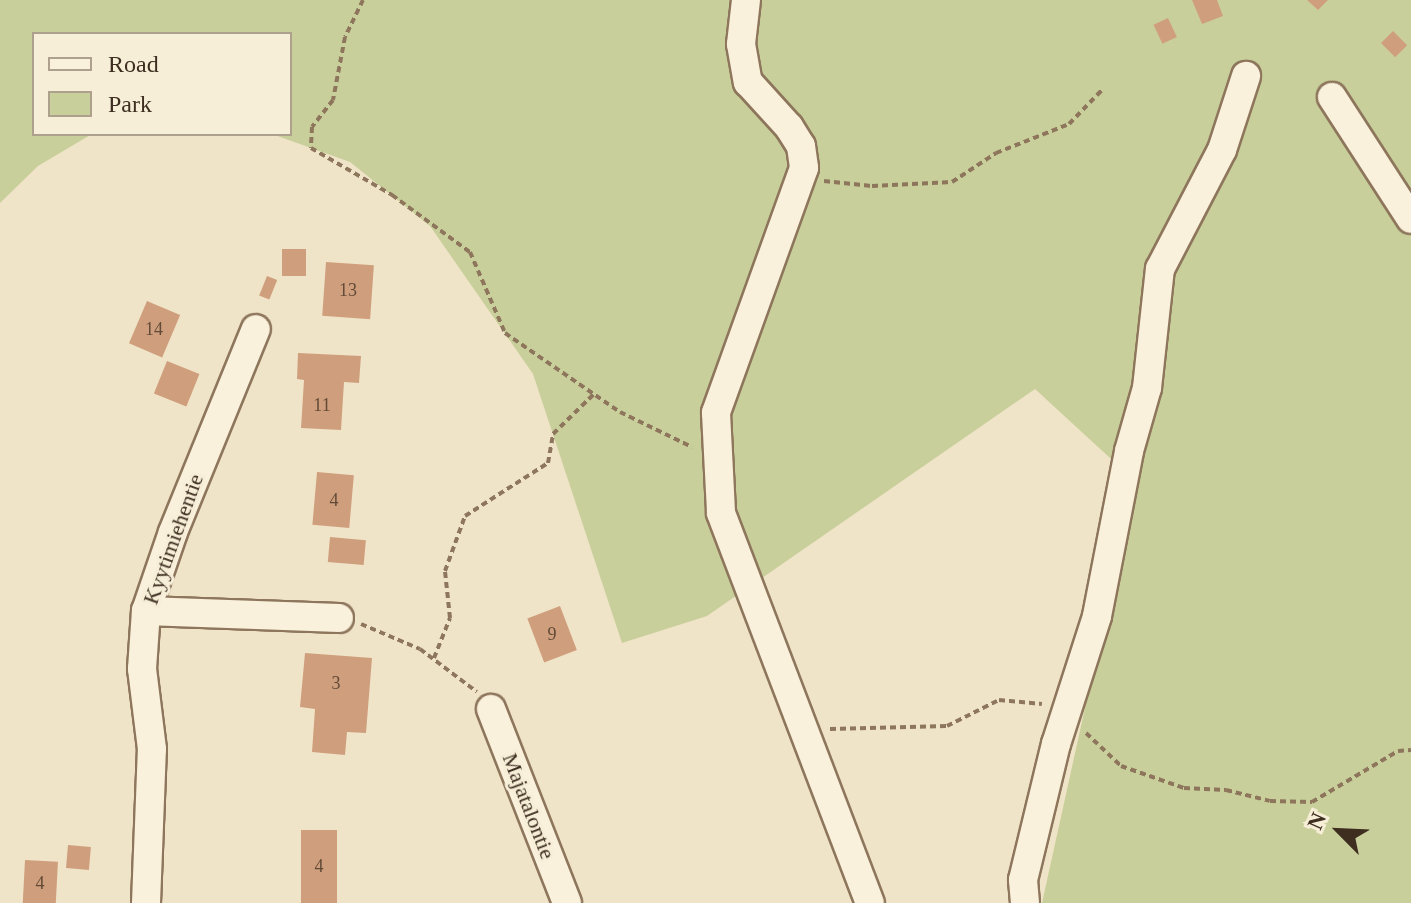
<!DOCTYPE html>
<style>
body{margin:0}
#map{position:relative;width:1411px;height:903px;overflow:hidden;background:#f0e4c8;font-family:Georgia,serif}
div>[style]{position:absolute}
[style*='--x']{left:calc(var(--x)*1px);top:calc(var(--y)*1px);width:calc(var(--w)*1px);rotate:calc(var(--a)*1deg)}
.green>*{inset:0;background:#c9cf9b}
.building>*{inset:0;background:#cf9f7d;transform-origin:0 0}
.path>*{height:4px;margin-top:-2px;transform-origin:0;background:repeating-linear-gradient(90deg,#8d765c 0 6px,transparent 0 10px)}
.roads{filter:drop-shadow(2px 0 #8d765c) drop-shadow(-2px 0 #8d765c) drop-shadow(0 2px #8d765c) drop-shadow(0 -2px #8d765c)}
.minor>*{height:28px;margin:-14px;padding:0 14px;transform-origin:14px;border-radius:14px;background:#faf1dc}
span{translate:-50% -50%;white-space:nowrap;text-align:center;line-height:1.15;-webkit-text-stroke:6px #f7eed8;paint-order:stroke}
.number-label{font-size:18px;color:#624a37}
.number-label span{-webkit-text-stroke-width:0}
.street-label{font-size:22px;color:#3d2e20}
.legend{position:absolute;left:32px;top:32px;width:260px;height:104px;box-sizing:border-box;background:#f7eed8;border:2px solid #ada18e;margin:0;padding:10px 14px;list-style:none;font-size:24px;color:#3d2e20}
.legend li{display:flex;align-items:center;gap:16px;height:40px}
.legend b{width:40px;border:2px solid #ada18e}
.north{position:absolute;left:1299px;top:791px;width:80px;height:80px;-webkit-text-stroke:6px #f7eed8;paint-order:stroke;rotate:294deg;font-size:22px;font-weight:700;line-height:32px;text-align:center;color:#3d2e20}
.north::after{content:'';display:block;margin:auto;width:28px;height:36px;background:#3d2e20;clip-path:polygon(50% 0,100% 100%,50% 72%,0 100%)}
</style>
<div id="map">
<div class="green">
<i style="clip-path:polygon(0 0,1411px 0,1411px 903px,1042px 903px,1135px 481px,1035px 389px,707px 616px,622px 643px,533px 374px,430px 226px,350px 162px,272px 134px,290px 134px,290px 34px,34px 34px,34px 134px,92px 134px,38px 166px,0 203px)"></i>
</div>
<div class="building">
<i style="clip-path:polygon(1192px 0,1217px 0,1223px 16px,1202px 24px)"></i>
<i style="clip-path:polygon(1307px 0,1328px 0,1318px 10px)"></i>
<i style="left:1168px;top:18px;width:21px;height:16px;rotate:65deg"></i>
<i style="left:1393px;top:31px;width:20px;height:17px;rotate:45deg"></i>
<i style="left:306px;top:249px;width:27px;height:24px;rotate:90deg"></i>
<i style="left:326px;top:262px;width:48px;height:54px;rotate:4deg"></i>
<i style="left:267px;top:276px;width:11px;height:21px;rotate:22deg"></i>
<i style="left:147px;top:301px;width:36px;height:46px;rotate:23deg"></i>
<i style="clip-path:polygon(298px 353px,361px 356px,359px 383px,344px 382px,341px 430px,301px 428px,304px 380px,297px 379px)"></i>
<i style="left:167px;top:361px;width:35px;height:35px;rotate:22deg"></i>
<i style="left:317px;top:472px;width:37px;height:53px;rotate:5deg"></i>
<i style="left:330px;top:537px;width:36px;height:25px;rotate:5deg"></i>
<i style="left:560px;top:606px;width:47px;height:35px;rotate:69deg"></i>
<i style="clip-path:polygon(305px 653px,372px 658px,366px 733px,347px 732px,345px 755px,312px 752px,315px 709px,300px 707px)"></i>
<i style="left:301px;top:830px;width:36px;height:73px"></i>
<i style="left:68px;top:845px;width:23px;height:23px;rotate:5deg"></i>
<i style="left:25px;top:860px;width:33px;height:43px;rotate:3deg"></i>
</div>
<div class="path">
<i style="--x:363;--y:0;--w:41;--a:115.9"></i>
<i style="--x:345;--y:37;--w:64;--a:100.8"></i>
<i style="--x:333;--y:100;--w:34;--a:128"></i>
<i style="--x:312;--y:127;--w:21;--a:93"></i>
<i style="--x:311;--y:148;--w:94;--a:30.1"></i>
<i style="--x:392;--y:195;--w:97;--a:36.2"></i>
<i style="--x:470;--y:252;--w:88;--a:66.6"></i>
<i style="--x:505;--y:333;--w:140;--a:34.5"></i>
<i style="--x:620;--y:412;--w:80;--a:25.9"></i>
<i style="--x:824;--y:181;--w:48;--a:5.9"></i>
<i style="--x:872;--y:186;--w:80;--a:-2.9"></i>
<i style="--x:952;--y:182;--w:53;--a:-33.4"></i>
<i style="--x:996;--y:153;--w:79;--a:-21.7"></i>
<i style="--x:1069;--y:124;--w:47;--a:-45.9"></i>
<i style="--x:361;--y:624;--w:64;--a:23"></i>
<i style="--x:420;--y:649;--w:71;--a:37"></i>
<i style="--x:434;--y:658;--w:43;--a:-68.2"></i>
<i style="--x:450;--y:618;--w:47;--a:-96.1"></i>
<i style="--x:445;--y:571;--w:59;--a:-70"></i>
<i style="--x:465;--y:516;--w:98;--a:-32.6"></i>
<i style="--x:548;--y:463;--w:29;--a:-80"></i>
<i style="--x:553;--y:434;--w:59;--a:-44.3"></i>
<i style="--x:830;--y:729;--w:117;--a:-1.5"></i>
<i style="--x:947;--y:726;--w:58;--a:-26.6"></i>
<i style="--x:999;--y:700;--w:43;--a:5.3"></i>
<i style="--x:1086;--y:733;--w:48;--a:43.3"></i>
<i style="--x:1121;--y:766;--w:67;--a:19.2"></i>
<i style="--x:1184;--y:788;--w:42;--a:2.7"></i>
<i style="--x:1226;--y:790;--w:45;--a:14"></i>
<i style="--x:1270;--y:801;--w:42;--a:1.4"></i>
<i style="--x:1312;--y:802;--w:100;--a:-30.7"></i>
<i style="--x:1398;--y:751;--w:13;--a:-4"></i>
</div>
<div class="roads">
<div class="minor">
<i style="--x:746;--y:0;--w:44;--a:96.5"></i>
<i style="--x:741;--y:44;--w:39;--a:80"></i>
<i style="--x:748;--y:82;--w:61;--a:47.7"></i>
<i style="--x:789;--y:127;--w:22;--a:58"></i>
<i style="--x:801;--y:146;--w:22;--a:82"></i>
<i style="--x:804;--y:168;--w:260;--a:109.8"></i>
<i style="--x:716;--y:413;--w:100;--a:87.1"></i>
<i style="--x:721;--y:513;--w:417;--a:69.1"></i>
<i style="--x:1332;--y:97;--w:145;--a:57.1"></i>
<i style="--x:146;--y:611;--w:193;--a:2.1"></i>
<i style="--x:491;--y:709;--w:208;--a:68.6"></i>
<i style="--x:146;--y:903;--w:154;--a:-87.8"></i>
<i style="--x:152;--y:749;--w:81;--a:-97.1"></i>
<i style="--x:142;--y:669;--w:58;--a:-86.1"></i>
<i style="--x:146;--y:611;--w:83;--a:-71.1"></i>
<i style="--x:173;--y:532;--w:219;--a:-67.8"></i>
<i style="--x:1025;--y:903;--w:23;--a:-95"></i>
<i style="--x:1023;--y:880;--w:140;--a:-76.4"></i>
<i style="--x:1056;--y:744;--w:134;--a:-72.2"></i>
<i style="--x:1097;--y:616;--w:168;--a:-79"></i>
<i style="--x:1129;--y:451;--w:66;--a:-74.1"></i>
<i style="--x:1147;--y:388;--w:120;--a:-83.8"></i>
<i style="--x:1160;--y:269;--w:134;--a:-62.5"></i>
<i style="--x:1222;--y:150;--w:78;--a:-72"></i>
</div>
</div>
<div class="number-label">
<span style="left:348px;top:290px">13</span>
<span style="left:154px;top:329px">14</span>
<span style="left:322px;top:405px">11</span>
<span style="left:334px;top:500px">4</span>
<span style="left:552px;top:634px">9</span>
<span style="left:336px;top:683px">3</span>
<span style="left:319px;top:866px">4</span>
<span style="left:40px;top:883px">4</span>
</div>
<div class="street-label">
<span style="left:173px;top:539px;rotate:-70deg">Kyytimiehentie</span>
<span style="left:529px;top:806px;rotate:69deg">Majatalontie</span>
</div>
<ul class="legend">
<li><b style="height:10px;background:#faf1dc"></b>Road</li>
<li><b style="height:22px;background:#c9cf9b"></b>Park</li>
</ul>
<div class="north">N</div>
</div>
